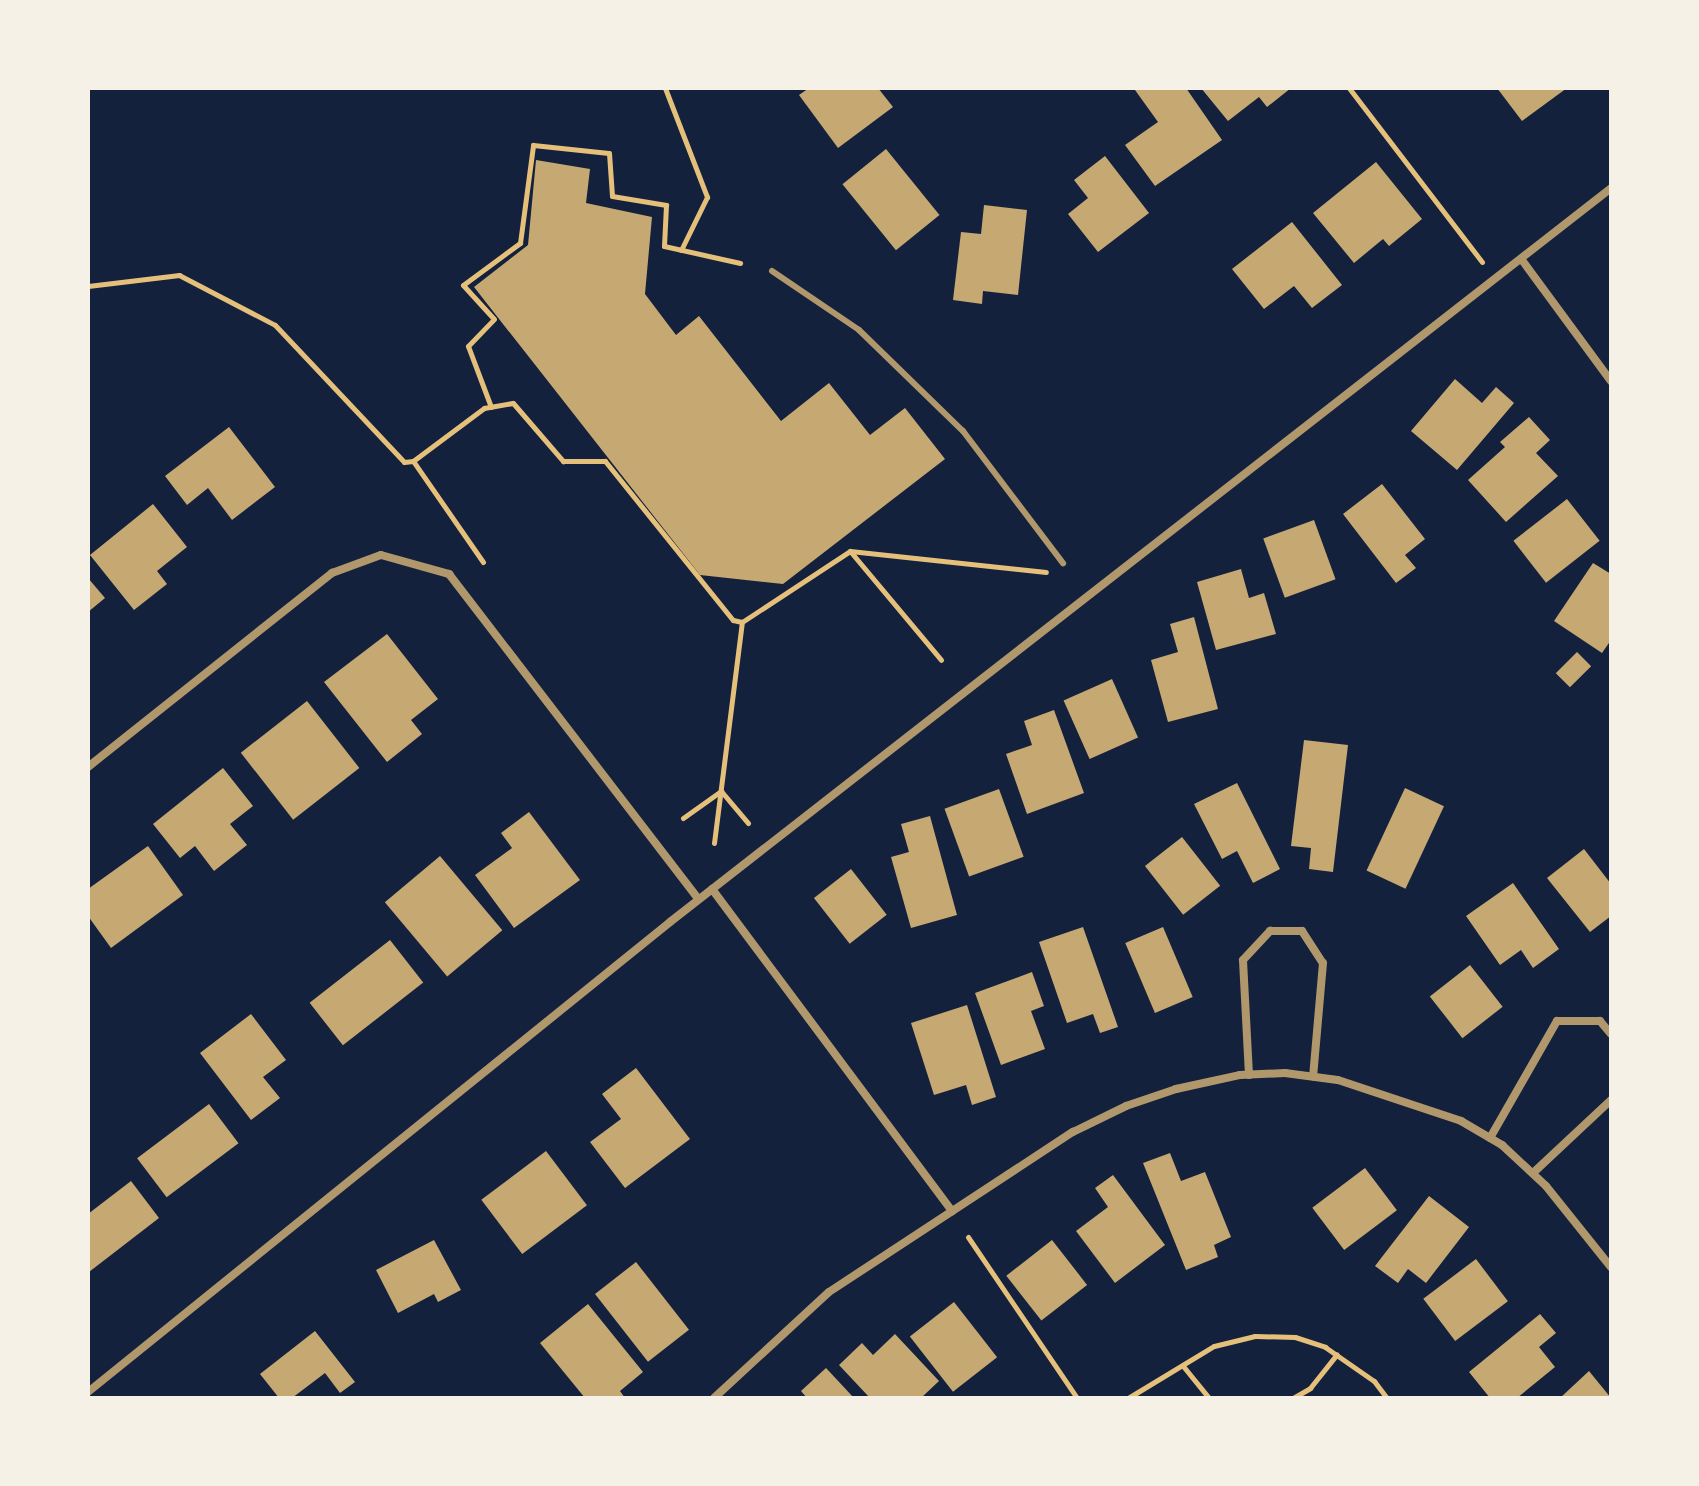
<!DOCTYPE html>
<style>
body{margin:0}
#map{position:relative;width:1699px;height:1486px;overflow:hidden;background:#14213d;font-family:"Work Sans",sans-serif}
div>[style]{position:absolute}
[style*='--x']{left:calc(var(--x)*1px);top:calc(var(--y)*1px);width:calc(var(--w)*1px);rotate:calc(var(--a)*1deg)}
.building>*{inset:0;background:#c6a872;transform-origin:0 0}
.path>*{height:5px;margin:-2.5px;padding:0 2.5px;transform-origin:2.5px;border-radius:2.5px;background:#e5c07b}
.service>*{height:6px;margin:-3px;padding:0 3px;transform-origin:3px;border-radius:3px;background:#b1986c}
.minor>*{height:8px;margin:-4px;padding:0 4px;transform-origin:4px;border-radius:4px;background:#b1986c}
span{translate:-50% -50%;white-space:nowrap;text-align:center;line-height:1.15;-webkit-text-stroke:6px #f6f1e7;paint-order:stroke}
.frame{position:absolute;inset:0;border:90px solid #f6f1e7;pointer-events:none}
</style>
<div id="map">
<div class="building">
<i style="clip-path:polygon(809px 88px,878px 88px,893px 107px,838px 148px,799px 95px)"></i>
<i style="clip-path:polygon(1137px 88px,1186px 88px,1222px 140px,1155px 186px,1125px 145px,1158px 122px,1135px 90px)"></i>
<i style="clip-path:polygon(1201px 88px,1291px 88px,1267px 107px,1259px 97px,1228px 121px)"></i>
<i style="clip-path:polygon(1497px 88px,1567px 88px,1522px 121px)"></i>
<i style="left:886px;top:149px;width:85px;height:56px;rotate:51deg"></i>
<i style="clip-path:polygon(1105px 156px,1149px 213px,1098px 252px,1068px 214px,1088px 198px,1074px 180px)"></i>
<i style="clip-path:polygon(536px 160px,590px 169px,586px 203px,652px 217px,645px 294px,676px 335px,699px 316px,781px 421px,829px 383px,870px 435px,905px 408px,945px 459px,783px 584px,700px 575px,474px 287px,528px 245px)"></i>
<i style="clip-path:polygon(1376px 162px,1422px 219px,1389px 246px,1383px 239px,1354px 263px,1313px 213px)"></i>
<i style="clip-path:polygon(984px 205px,1027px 210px,1018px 295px,983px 291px,982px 304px,953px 300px,961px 232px,981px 234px)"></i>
<i style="clip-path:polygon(1292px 222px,1342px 285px,1312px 308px,1294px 286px,1264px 309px,1232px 269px)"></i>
<i style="clip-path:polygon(1455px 379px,1482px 403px,1496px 387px,1514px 403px,1457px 470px,1411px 431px)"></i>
<i style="clip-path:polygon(1529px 417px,1550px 440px,1536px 453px,1558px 476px,1506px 522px,1468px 480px,1505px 447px,1500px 442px)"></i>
<i style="clip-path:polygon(229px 427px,275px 487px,232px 520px,208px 488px,187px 505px,165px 476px)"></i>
<i style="clip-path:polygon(1382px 484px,1425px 539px,1405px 555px,1416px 568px,1396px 583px,1343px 514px)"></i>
<i style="left:1567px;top:499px;width:53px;height:68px;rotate:52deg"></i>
<i style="clip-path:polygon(153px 504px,187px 547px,157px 571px,167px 584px,134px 610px,90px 555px)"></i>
<i style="left:1314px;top:520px;width:63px;height:54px;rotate:70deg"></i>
<i style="clip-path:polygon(1593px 563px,1611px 574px,1611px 640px,1602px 653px,1554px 621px)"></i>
<i style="clip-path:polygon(1241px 569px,1249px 598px,1264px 593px,1276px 634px,1216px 650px,1197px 582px)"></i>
<i style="clip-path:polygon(88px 578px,105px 598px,88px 612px)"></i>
<i style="clip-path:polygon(1194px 617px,1218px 709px,1168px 722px,1151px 660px,1178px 652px,1170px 624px)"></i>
<i style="clip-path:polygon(387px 634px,438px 699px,411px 720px,422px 734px,387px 762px,324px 682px)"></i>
<i style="left:1577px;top:652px;width:20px;height:30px;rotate:45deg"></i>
<i style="left:1112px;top:679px;width:64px;height:53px;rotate:66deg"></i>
<i style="left:307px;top:701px;width:85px;height:84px;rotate:52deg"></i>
<i style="clip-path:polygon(1054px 710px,1084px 793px,1027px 814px,1006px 754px,1032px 745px,1024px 721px)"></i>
<i style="clip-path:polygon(1304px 740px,1348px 745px,1333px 872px,1309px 869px,1311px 848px,1291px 846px)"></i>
<i style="clip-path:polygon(223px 768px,253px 806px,230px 824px,247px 845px,214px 871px,195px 846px,180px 858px,153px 824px)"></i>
<i style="clip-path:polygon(1237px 783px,1280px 869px,1253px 883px,1237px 851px,1222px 859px,1194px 804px)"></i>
<i style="left:1405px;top:788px;width:43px;height:91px;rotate:25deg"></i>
<i style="left:999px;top:789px;width:72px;height:58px;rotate:70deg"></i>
<i style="clip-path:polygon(529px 812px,580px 880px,514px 928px,475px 875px,512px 848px,501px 833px)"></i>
<i style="clip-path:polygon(930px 816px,957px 915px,911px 928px,891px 857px,909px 852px,901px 824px)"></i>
<i style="left:1182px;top:837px;width:62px;height:47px;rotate:52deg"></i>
<i style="clip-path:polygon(148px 846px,183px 895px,111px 948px,88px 916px,88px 889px)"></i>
<i style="clip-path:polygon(1584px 849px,1611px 884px,1611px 916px,1590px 932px,1547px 878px)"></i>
<i style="left:440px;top:856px;width:97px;height:72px;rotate:50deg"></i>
<i style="left:851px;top:869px;width:58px;height:47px;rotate:52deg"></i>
<i style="clip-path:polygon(1513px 883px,1559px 949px,1533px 968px,1521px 950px,1500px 965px,1466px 916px)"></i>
<i style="clip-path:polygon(1083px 927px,1118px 1027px,1100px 1033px,1093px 1014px,1067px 1023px,1039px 942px)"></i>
<i style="left:1163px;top:927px;width:76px;height:41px;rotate:67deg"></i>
<i style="left:390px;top:940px;width:54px;height:102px;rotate:52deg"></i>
<i style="left:1470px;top:965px;width:53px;height:51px;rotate:52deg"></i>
<i style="clip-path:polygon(1032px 972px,1044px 1006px,1031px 1011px,1045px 1049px,1001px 1065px,975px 993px)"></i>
<i style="clip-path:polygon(967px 1005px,996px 1097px,972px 1105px,966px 1085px,934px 1095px,911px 1023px)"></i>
<i style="clip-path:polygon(251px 1014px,286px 1060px,263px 1077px,280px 1098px,251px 1120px,200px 1053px)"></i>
<i style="clip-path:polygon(636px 1068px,690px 1139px,625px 1188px,590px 1142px,621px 1119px,602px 1094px)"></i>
<i style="left:209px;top:1104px;width:49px;height:90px;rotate:53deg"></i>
<i style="left:546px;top:1151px;width:68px;height:81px;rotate:53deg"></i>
<i style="clip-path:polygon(1170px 1153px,1181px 1181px,1205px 1172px,1231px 1237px,1214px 1245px,1218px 1257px,1186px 1270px,1143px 1163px)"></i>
<i style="left:1365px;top:1168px;width:53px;height:66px;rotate:53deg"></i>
<i style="clip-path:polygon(1113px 1175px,1165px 1245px,1115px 1283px,1076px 1231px,1108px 1207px,1095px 1188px)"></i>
<i style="clip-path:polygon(131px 1181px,159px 1218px,89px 1272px,88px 1214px)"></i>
<i style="clip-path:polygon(1429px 1196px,1469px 1227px,1426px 1283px,1408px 1269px,1398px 1283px,1375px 1266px)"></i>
<i style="clip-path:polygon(434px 1240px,461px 1290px,438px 1302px,434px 1294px,398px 1313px,376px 1270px)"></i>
<i style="left:1052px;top:1240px;width:57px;height:58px;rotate:52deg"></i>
<i style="left:1476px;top:1259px;width:53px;height:66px;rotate:53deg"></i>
<i style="left:636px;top:1262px;width:86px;height:52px;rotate:52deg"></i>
<i style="left:954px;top:1302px;width:70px;height:56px;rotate:52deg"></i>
<i style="clip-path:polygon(588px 1304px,643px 1372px,620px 1391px,625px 1398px,585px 1398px,540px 1343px)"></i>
<i style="clip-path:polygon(1540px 1314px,1556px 1333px,1539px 1347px,1555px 1367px,1517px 1398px,1490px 1398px,1469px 1372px)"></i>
<i style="clip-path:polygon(315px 1331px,355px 1382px,340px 1393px,325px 1373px,292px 1398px,279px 1398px,260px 1374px)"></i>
<i style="clip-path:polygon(895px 1334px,939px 1381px,921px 1398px,870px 1398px,839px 1365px,862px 1343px,873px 1355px)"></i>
<i style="clip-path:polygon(826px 1368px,854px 1398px,807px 1398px,801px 1391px)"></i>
<i style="clip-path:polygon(1589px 1371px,1611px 1398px,1560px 1398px)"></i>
</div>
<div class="path">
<i style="--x:665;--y:88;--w:117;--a:68.9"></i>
<i style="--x:707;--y:197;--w:59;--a:116.1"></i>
<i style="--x:1349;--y:88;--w:219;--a:52.6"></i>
<i style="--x:88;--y:286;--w:92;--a:-6.9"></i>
<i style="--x:179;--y:275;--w:108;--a:27.5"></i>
<i style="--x:275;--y:325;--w:188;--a:46.7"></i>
<i style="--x:404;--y:462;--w:9;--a:-6"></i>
<i style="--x:491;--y:407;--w:65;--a:-110.7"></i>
<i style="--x:468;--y:346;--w:37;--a:-46"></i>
<i style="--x:494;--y:319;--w:46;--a:-132.4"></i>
<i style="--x:463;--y:285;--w:71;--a:-36.4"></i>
<i style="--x:520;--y:243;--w:99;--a:-82.4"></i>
<i style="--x:533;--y:145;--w:76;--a:6"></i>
<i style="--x:609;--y:153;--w:43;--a:86"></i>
<i style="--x:612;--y:196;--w:55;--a:9.5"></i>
<i style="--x:666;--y:205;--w:41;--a:92.8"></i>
<i style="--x:664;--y:246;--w:78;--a:12.6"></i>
<i style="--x:850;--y:551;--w:142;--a:50.1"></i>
<i style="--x:483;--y:562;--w:123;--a:-124.7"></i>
<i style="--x:413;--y:461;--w:89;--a:-36.7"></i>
<i style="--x:484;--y:408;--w:29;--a:-10"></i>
<i style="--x:513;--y:403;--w:77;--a:49.2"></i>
<i style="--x:563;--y:461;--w:42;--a:0"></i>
<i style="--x:605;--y:461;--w:204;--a:51.2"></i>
<i style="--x:733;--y:620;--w:9;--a:13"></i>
<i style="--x:683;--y:818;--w:47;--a:-35.4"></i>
<i style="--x:721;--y:791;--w:42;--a:49.8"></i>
<i style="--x:714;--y:843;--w:223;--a:-82.8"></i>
<i style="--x:742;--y:622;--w:129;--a:-33.3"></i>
<i style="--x:850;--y:551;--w:197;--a:6.1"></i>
<i style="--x:968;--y:1237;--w:194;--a:55.9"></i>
<i style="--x:1183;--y:1366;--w:41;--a:50.9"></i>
<i style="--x:1128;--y:1398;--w:100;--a:-31.2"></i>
<i style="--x:1214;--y:1346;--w:42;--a:-13.7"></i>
<i style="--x:1255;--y:1336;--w:40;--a:1.4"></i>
<i style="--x:1295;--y:1337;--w:32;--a:18"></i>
<i style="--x:1325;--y:1347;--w:60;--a:34.8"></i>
<i style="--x:1374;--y:1381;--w:21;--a:53"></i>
<i style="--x:1293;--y:1398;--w:20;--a:-30"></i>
<i style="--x:1310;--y:1388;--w:43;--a:-51.5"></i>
</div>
<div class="service">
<i style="--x:772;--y:271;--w:105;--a:34.1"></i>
<i style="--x:859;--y:330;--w:145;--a:44.2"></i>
<i style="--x:963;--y:431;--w:166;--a:52.9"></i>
</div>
<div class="minor">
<i style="--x:1522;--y:260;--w:150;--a:53.7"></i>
<i style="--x:88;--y:767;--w:312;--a:-38.5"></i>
<i style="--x:332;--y:573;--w:52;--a:-20.2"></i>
<i style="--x:381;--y:555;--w:71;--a:15.6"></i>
<i style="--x:449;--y:574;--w:409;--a:52.5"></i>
<i style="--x:712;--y:889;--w:402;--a:53.3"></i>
<i style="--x:1249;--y:1075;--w:115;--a:-93"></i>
<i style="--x:1243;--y:960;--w:40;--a:-47"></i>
<i style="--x:1270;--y:931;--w:32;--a:0"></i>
<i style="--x:1302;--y:931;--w:38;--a:57"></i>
<i style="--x:1323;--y:963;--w:114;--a:95"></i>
<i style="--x:1490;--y:1138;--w:135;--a:-60.2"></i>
<i style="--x:1557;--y:1021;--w:43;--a:0"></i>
<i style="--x:1600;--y:1021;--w:17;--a:50"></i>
<i style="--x:1533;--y:1173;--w:107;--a:-43.1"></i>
<i style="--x:88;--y:1392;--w:748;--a:-38.92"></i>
<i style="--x:670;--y:922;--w:1193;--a:-37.95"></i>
<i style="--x:714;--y:1398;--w:156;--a:-42.7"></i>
<i style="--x:829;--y:1292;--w:292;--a:-33.3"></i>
<i style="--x:1073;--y:1132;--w:59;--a:-26.1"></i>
<i style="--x:1126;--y:1106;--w:53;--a:-18.8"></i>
<i style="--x:1176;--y:1089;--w:66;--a:-12.3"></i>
<i style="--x:1240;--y:1075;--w:45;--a:-2.5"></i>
<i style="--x:1285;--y:1073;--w:53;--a:7.5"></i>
<i style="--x:1338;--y:1080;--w:130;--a:18.4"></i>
<i style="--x:1461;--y:1121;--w:48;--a:30.3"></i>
<i style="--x:1502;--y:1145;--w:60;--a:43"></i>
<i style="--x:1546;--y:1186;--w:104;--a:51.3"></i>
</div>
<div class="frame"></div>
</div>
